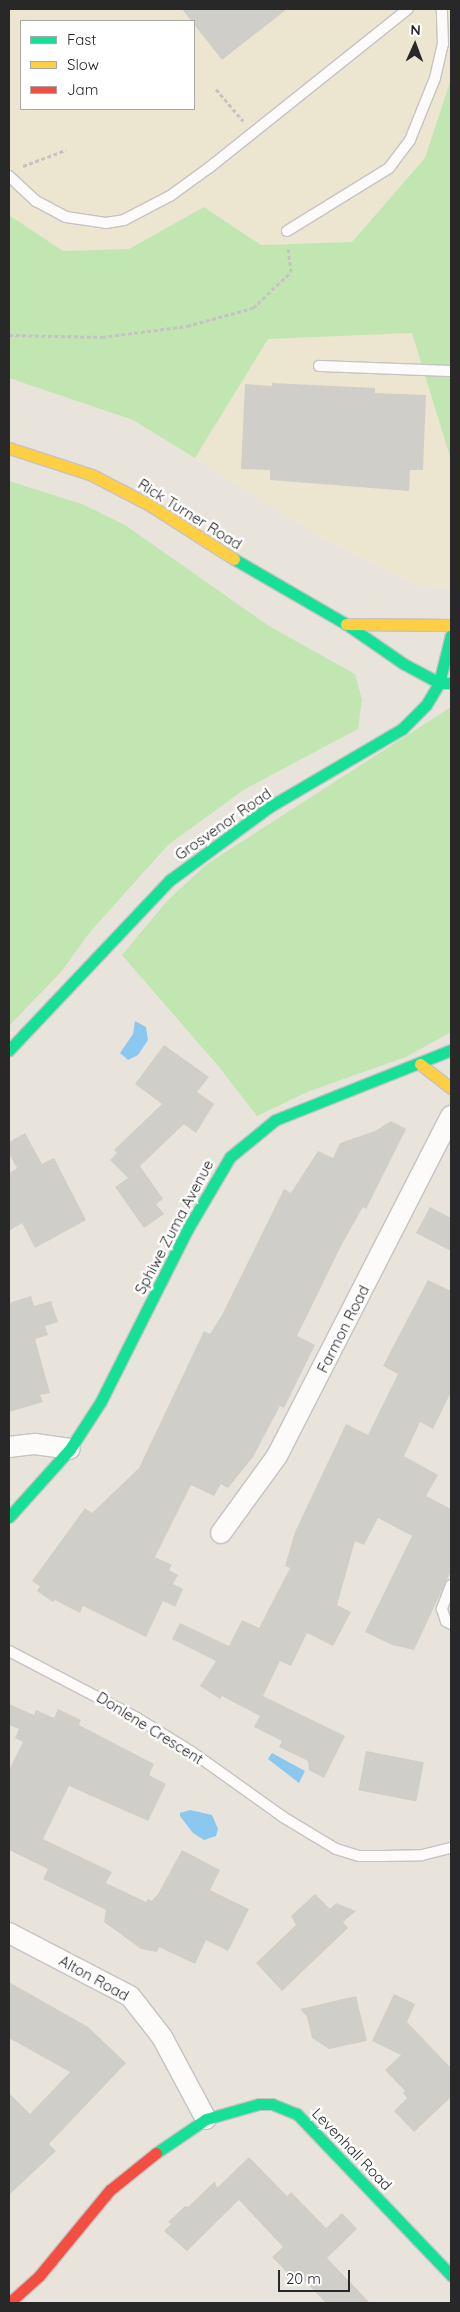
<!DOCTYPE html>
<style>
body{margin:0}
#map{position:relative;width:460px;height:2312px;overflow:hidden;background:#e8e4dc;font-family:Quicksand,sans-serif}
div>[style]{position:absolute}
[style*='--x']{left:calc(var(--x)*1px);top:calc(var(--y)*1px);width:calc(var(--w)*1px);rotate:calc(var(--a)*1deg)}
.education>*{inset:0;background:#ece6d0}
.green>*{inset:0;background:#c2e6b2}
.water>*{inset:0;background:#8ac8f0}
.building>*{inset:0;background:#d0cec8;transform-origin:0 0}
.path>*{height:3px;margin-top:-1.5px;transform-origin:0;background:repeating-linear-gradient(90deg,#c5c4c3 0 4px,transparent 0 6.5px)}
.roads{filter:drop-shadow(1px 0 #c5c3c3) drop-shadow(-1px 0 #c5c3c3) drop-shadow(0 1px #c5c3c3) drop-shadow(0 -1px #c5c3c3)}
.lane>*{height:10px;margin:-5px;padding:0 5px;transform-origin:5px;border-radius:5px;background:#fcfbfa}
.street>*{height:20px;margin:-10px;padding:0 10px;transform-origin:10px;border-radius:10px;background:#fcfbfa}
.fast>*{height:11px;margin:-5.5px;padding:0 5.5px;transform-origin:5.5px;border-radius:5.5px;background:#16e098}
.slow>*{height:11px;margin:-5.5px;padding:0 5.5px;transform-origin:5.5px;border-radius:5.5px;background:#ffcf43}
.jam>*{height:11px;margin:-5.5px;padding:0 5.5px;transform-origin:5.5px;border-radius:5.5px;background:#f24e42}
span{translate:-50% -50%;white-space:nowrap;text-align:center;line-height:1.15;-webkit-text-stroke:5px #fff;paint-order:stroke}
.street-label{font-size:15px;color:#282828}
.frame{position:absolute;inset:0;border:10px solid #282828;pointer-events:none}
.legend{position:absolute;left:20px;top:20px;width:175px;height:90px;box-sizing:border-box;background:#fff;border:1px solid #a9a9a9;margin:0;padding:6px 9px;list-style:none;font-size:15px;color:#282828}
.legend li{display:flex;align-items:center;gap:10px;height:25px}
.legend b{width:25px;border:1px solid #a9a9a9}
.north{position:absolute;left:390px;top:20px;width:50px;height:50px;-webkit-text-stroke:4px #fff;paint-order:stroke;rotate:2deg;font-size:14px;font-weight:700;line-height:20px;text-align:center;color:#282828}
.north::after{content:'';display:block;margin:auto;width:18px;height:22px;background:#282828;clip-path:polygon(50% 0,100% 100%,50% 72%,0 100%)}
.scale{position:absolute;left:278px;top:2270px;width:72px;height:22px;box-sizing:border-box;border:2px solid #282828;border-top:0;padding-left:6px;font-size:15px;line-height:18px;white-space:nowrap;color:#282828;-webkit-text-stroke:4px #fff;paint-order:stroke}
</style>
<div id="map">
<div class="education">
<i style="clip-path:polygon(evenodd,9px 9px,451px 9px,451px 587px,419px 586px,324px 539px,133px 420px,9px 378px,9px 9px,21px 21px,194px 21px,194px 109px,21px 109px,21px 21px)"></i>
</div>
<div class="green">
<i style="clip-path:polygon(451px 79px,451px 460px,412px 333px,268px 339px,195px 458px,133px 420px,9px 378px,9px 215px,63px 251px,129px 249px,204px 207px,261px 245px,352px 242px,425px 158px)"></i>
<i style="clip-path:polygon(9px 481px,82px 504px,125px 525px,269px 626px,355px 674px,362px 700px,358px 729px,245px 789px,168px 845px,90px 932px,61px 972px,9px 1026px)"></i>
<i style="clip-path:polygon(451px 707px,451px 1032px,406px 1057px,307px 1092px,257px 1116px,219px 1067px,122px 955px,167px 901px,207px 864px)"></i>
</div>
<div class="water">
<i style="clip-path:polygon(135px 1021px,146px 1027px,148px 1040px,138px 1055px,128px 1060px,120px 1053px,133px 1034px)"></i>
<i style="clip-path:polygon(272px 1753px,305px 1771px,299px 1783px,268px 1759px)"></i>
<i style="clip-path:polygon(190px 1810px,212px 1815px,218px 1829px,216px 1836px,204px 1840px,193px 1833px,180px 1816px,180px 1813px)"></i>
</div>
<div class="building">
<i style="clip-path:polygon(182px 9px,287px 9px,222px 60px)"></i>
<i style="clip-path:polygon(272px 383px,375px 388px,375px 393px,426px 395px,423px 470px,410px 470px,409px 491px,270px 480px,270px 470px,241px 469px,245px 384px,272px 386px)"></i>
<i style="clip-path:polygon(164px 1045px,209px 1077px,197px 1092px,214px 1104px,196px 1133px,184px 1124px,140px 1166px,163px 1199px,156px 1204px,164px 1214px,144px 1228px,115px 1187px,128px 1178px,110px 1160px,117px 1153px,114px 1150px,162px 1104px,135px 1084px)"></i>
<i style="clip-path:polygon(391px 1121px,406px 1129px,366px 1209px,363px 1207px,342px 1244px,297px 1336px,315px 1345px,284px 1408px,280px 1406px,253px 1457px,228px 1488px,221px 1484px,214px 1496px,191px 1485px,155px 1557px,172px 1565px,169px 1570px,178px 1575px,173px 1584px,183px 1589px,175px 1607px,163px 1601px,146px 1637px,83px 1606px,80px 1613px,55px 1600px,53px 1602px,37px 1591px,40px 1586px,32px 1581px,85px 1508px,92px 1513px,139px 1468px,204px 1331px,210px 1334px,222px 1315px,284px 1189px,291px 1193px,318px 1151px,333px 1158px,340px 1143px,375px 1131px)"></i>
<i style="clip-path:polygon(25px 1133px,42px 1164px,54px 1158px,86px 1220px,35px 1248px,22px 1223px,9px 1231px,9px 1173px,17px 1168px,9px 1154px,9px 1142px)"></i>
<i style="clip-path:polygon(430px 1207px,451px 1218px,451px 1251px,416px 1233px)"></i>
<i style="clip-path:polygon(428px 1280px,451px 1291px,451px 1392px,433px 1429px,420px 1422px,404px 1456px,438px 1475px,426px 1496px,451px 1509px,451px 1571px,414px 1650px,392px 1645px,365px 1632px,412px 1536px,378px 1518px,364px 1545px,355px 1541px,337px 1605px,351px 1612px,333px 1646px,307px 1633px,291px 1666px,280px 1661px,263px 1696px,345px 1736px,324px 1778px,309px 1770px,308px 1761px,279px 1747px,282px 1741px,254px 1727px,260px 1716px,222px 1696px,220px 1699px,200px 1686px,216px 1661px,172px 1639px,180px 1623px,229px 1646px,242px 1620px,259px 1628px,290px 1568px,285px 1566px,295px 1532px,346px 1424px,368px 1435px,398px 1374px,383px 1366px)"></i>
<i style="clip-path:polygon(31px 1296px,34px 1306px,51px 1301px,58px 1322px,45px 1326px,48px 1335px,35px 1339px,50px 1393px,40px 1395px,43px 1402px,9px 1412px,9px 1303px)"></i>
<i style="clip-path:polygon(9px 1704px,34px 1715px,36px 1710px,54px 1718px,58px 1709px,81px 1720px,79px 1725px,154px 1764px,149px 1775px,166px 1784px,148px 1821px,69px 1786px,43px 1839px,112px 1872px,106px 1883px,146px 1902px,148px 1899px,152px 1901px,158px 1894px,182px 1850px,220px 1870px,210px 1890px,249px 1909px,228px 1951px,206px 1940px,195px 1964px,159px 1947px,157px 1952px,141px 1949px,104px 1922px,106px 1910px,43px 1879px,48px 1869px,9px 1850px,9px 1770px,23px 1742px,15px 1738px,19px 1729px,9px 1725px)"></i>
<i style="left:366px;top:1751px;width:59px;height:40px;rotate:11deg"></i>
<i style="clip-path:polygon(315px 1894px,330px 1909px,336px 1903px,356px 1911px,343px 1922px,348px 1928px,282px 1991px,256px 1963px,296px 1925px,291px 1916px)"></i>
<i style="clip-path:polygon(9px 1982px,88px 2027px,126px 2063px,49px 2144px,56px 2151px,9px 2195px,9px 2093px,30px 2114px,70px 2072px,9px 2038px)"></i>
<i style="clip-path:polygon(394px 1994px,415px 2004px,407px 2022px,451px 2068px,451px 2097px,414px 2132px,394px 2111px,407px 2098px,403px 2093px,405px 2091px,385px 2070px,401px 2055px,372px 2041px)"></i>
<i style="clip-path:polygon(356px 1996px,367px 2041px,329px 2049px,312px 2038px,307px 2017px,300px 2009px)"></i>
<i style="clip-path:polygon(249px 2157px,287px 2196px,291px 2192px,326px 2228px,342px 2213px,357px 2229px,327px 2258px,370px 2303px,326px 2303px,301px 2277px,296px 2282px,272px 2257px,283px 2247px,239px 2200px,187px 2251px,164px 2231px,171px 2224px,168px 2222px,185px 2206px,188px 2207px,215px 2181px,217px 2188px)"></i>
</div>
<div class="path">
<i style="--x:216;--y:89;--w:42;--a:49.8"></i>
<i style="--x:23;--y:166;--w:46;--a:-20.4"></i>
<i style="--x:9;--y:335;--w:93;--a:1.2"></i>
<i style="--x:102;--y:337;--w:86;--a:-7.4"></i>
<i style="--x:187;--y:326;--w:68;--a:-15.3"></i>
<i style="--x:253;--y:308;--w:52;--a:-43.5"></i>
<i style="--x:291;--y:272;--w:25;--a:-97"></i>
</div>
<div class="roads">
<div class="lane">
<i style="--x:9;--y:176;--w:37;--a:43"></i>
<i style="--x:36;--y:201;--w:34;--a:28"></i>
<i style="--x:66;--y:217;--w:40;--a:8.5"></i>
<i style="--x:106;--y:223;--w:18;--a:-9"></i>
<i style="--x:124;--y:220;--w:52;--a:-27.6"></i>
<i style="--x:170;--y:196;--w:49;--a:-35.9"></i>
<i style="--x:210;--y:167;--w:253;--a:-38.6"></i>
<i style="--x:287;--y:231;--w:120;--a:-31.7"></i>
<i style="--x:389;--y:168;--w:35;--a:-53"></i>
<i style="--x:410;--y:140;--w:67;--a:-68"></i>
<i style="--x:435;--y:78;--w:35;--a:-77"></i>
<i style="--x:443;--y:44;--w:35;--a:-92"></i>
<i style="--x:319;--y:366;--w:132;--a:2.2"></i>
<i style="--x:451;--y:1585;--w:26;--a:111"></i>
<i style="--x:442;--y:1609;--w:13;--a:72"></i>
<i style="--x:446;--y:1621;--w:6;--a:31"></i>
<i style="--x:9;--y:1651;--w:144;--a:27.6"></i>
<i style="--x:137;--y:1718;--w:65;--a:31.7"></i>
<i style="--x:192;--y:1752;--w:112;--a:35.5"></i>
<i style="--x:283;--y:1817;--w:62;--a:31.1"></i>
<i style="--x:336;--y:1849;--w:24;--a:17"></i>
<i style="--x:359;--y:1856;--w:24;--a:0"></i>
<i style="--x:383;--y:1856;--w:39;--a:-1"></i>
<i style="--x:422;--y:1855;--w:30;--a:-14"></i>
</div>
<div class="street">
<i style="--x:9;--y:1447;--w:26;--a:-7"></i>
<i style="--x:35;--y:1444;--w:35;--a:8"></i>
<i style="--x:221;--y:1533;--w:95;--a:-54"></i>
<i style="--x:277;--y:1456;--w:382;--a:-62.9"></i>
<i style="--x:9;--y:1933;--w:136;--a:27.5"></i>
<i style="--x:130;--y:1996;--w:52;--a:52"></i>
<i style="--x:162;--y:2037;--w:93;--a:61.8"></i>
</div>
<div class="fast">
<i style="--x:234;--y:559;--w:129;--a:30.1"></i>
<i style="--x:346;--y:624;--w:70;--a:34.6"></i>
<i style="--x:404;--y:664;--w:40;--a:28"></i>
<i style="--x:439;--y:683;--w:12;--a:0"></i>
<i style="--x:9;--y:1050;--w:234;--a:-46.6"></i>
<i style="--x:170;--y:880;--w:123;--a:-36.4"></i>
<i style="--x:269;--y:807;--w:154;--a:-30.4"></i>
<i style="--x:402;--y:729;--w:34;--a:-45"></i>
<i style="--x:426;--y:705;--w:26;--a:-59"></i>
<i style="--x:439;--y:683;--w:49;--a:-76"></i>
<i style="--x:9;--y:1517;--w:91;--a:-48.1"></i>
<i style="--x:70;--y:1449;--w:57;--a:-57.1"></i>
<i style="--x:101;--y:1401;--w:191;--a:-63.3"></i>
<i style="--x:187;--y:1230;--w:85;--a:-59.5"></i>
<i style="--x:230;--y:1157;--w:58;--a:-39.4"></i>
<i style="--x:275;--y:1120;--w:189;--a:-21.7"></i>
<i style="--x:156;--y:2153;--w:60;--a:-34.2"></i>
<i style="--x:206;--y:2119;--w:55;--a:-15.8"></i>
<i style="--x:259;--y:2104;--w:13;--a:0"></i>
<i style="--x:272;--y:2104;--w:27;--a:22"></i>
<i style="--x:297;--y:2114;--w:223;--a:46.3"></i>
</div>
<div class="slow">
<i style="--x:9;--y:448;--w:87;--a:18"></i>
<i style="--x:92;--y:475;--w:63;--a:27.4"></i>
<i style="--x:148;--y:504;--w:102;--a:32.6"></i>
<i style="--x:346;--y:624;--w:105;--a:0.5"></i>
<i style="--x:420;--y:1064;--w:39;--a:38"></i>
</div>
<div class="jam">
<i style="--x:9;--y:2303;--w:40;--a:-42"></i>
<i style="--x:39;--y:2276;--w:112;--a:-50.5"></i>
<i style="--x:110;--y:2190;--w:59;--a:-38.8"></i>
</div>
</div>
<div class="street-label">
<span style="left:190px;top:514px;rotate:32deg">Rick Turner Road</span>
<span style="left:223px;top:824px;rotate:-35deg">Grosvenor Road</span>
<span style="left:174px;top:1227px;rotate:-62deg">Sphiwe Zuma Avenue</span>
<span style="left:343px;top:1329px;rotate:-63deg">Farmon Road</span>
<span style="left:150px;top:1728px;rotate:32deg">Donlene Crescent</span>
<span style="left:94px;top:1978px;rotate:29deg">Alton Road</span>
<span style="left:352px;top:2149px;rotate:46deg">Levenhall Road</span>
</div>
<div class="frame"></div>
<ul class="legend">
<li><b style="height:6px;background:#16e098"></b>Fast</li>
<li><b style="height:6px;background:#ffcf43"></b>Slow</li>
<li><b style="height:6px;background:#f24e42"></b>Jam</li>
</ul>
<div class="north">N</div>
<div class="scale">20 m</div>
</div>
